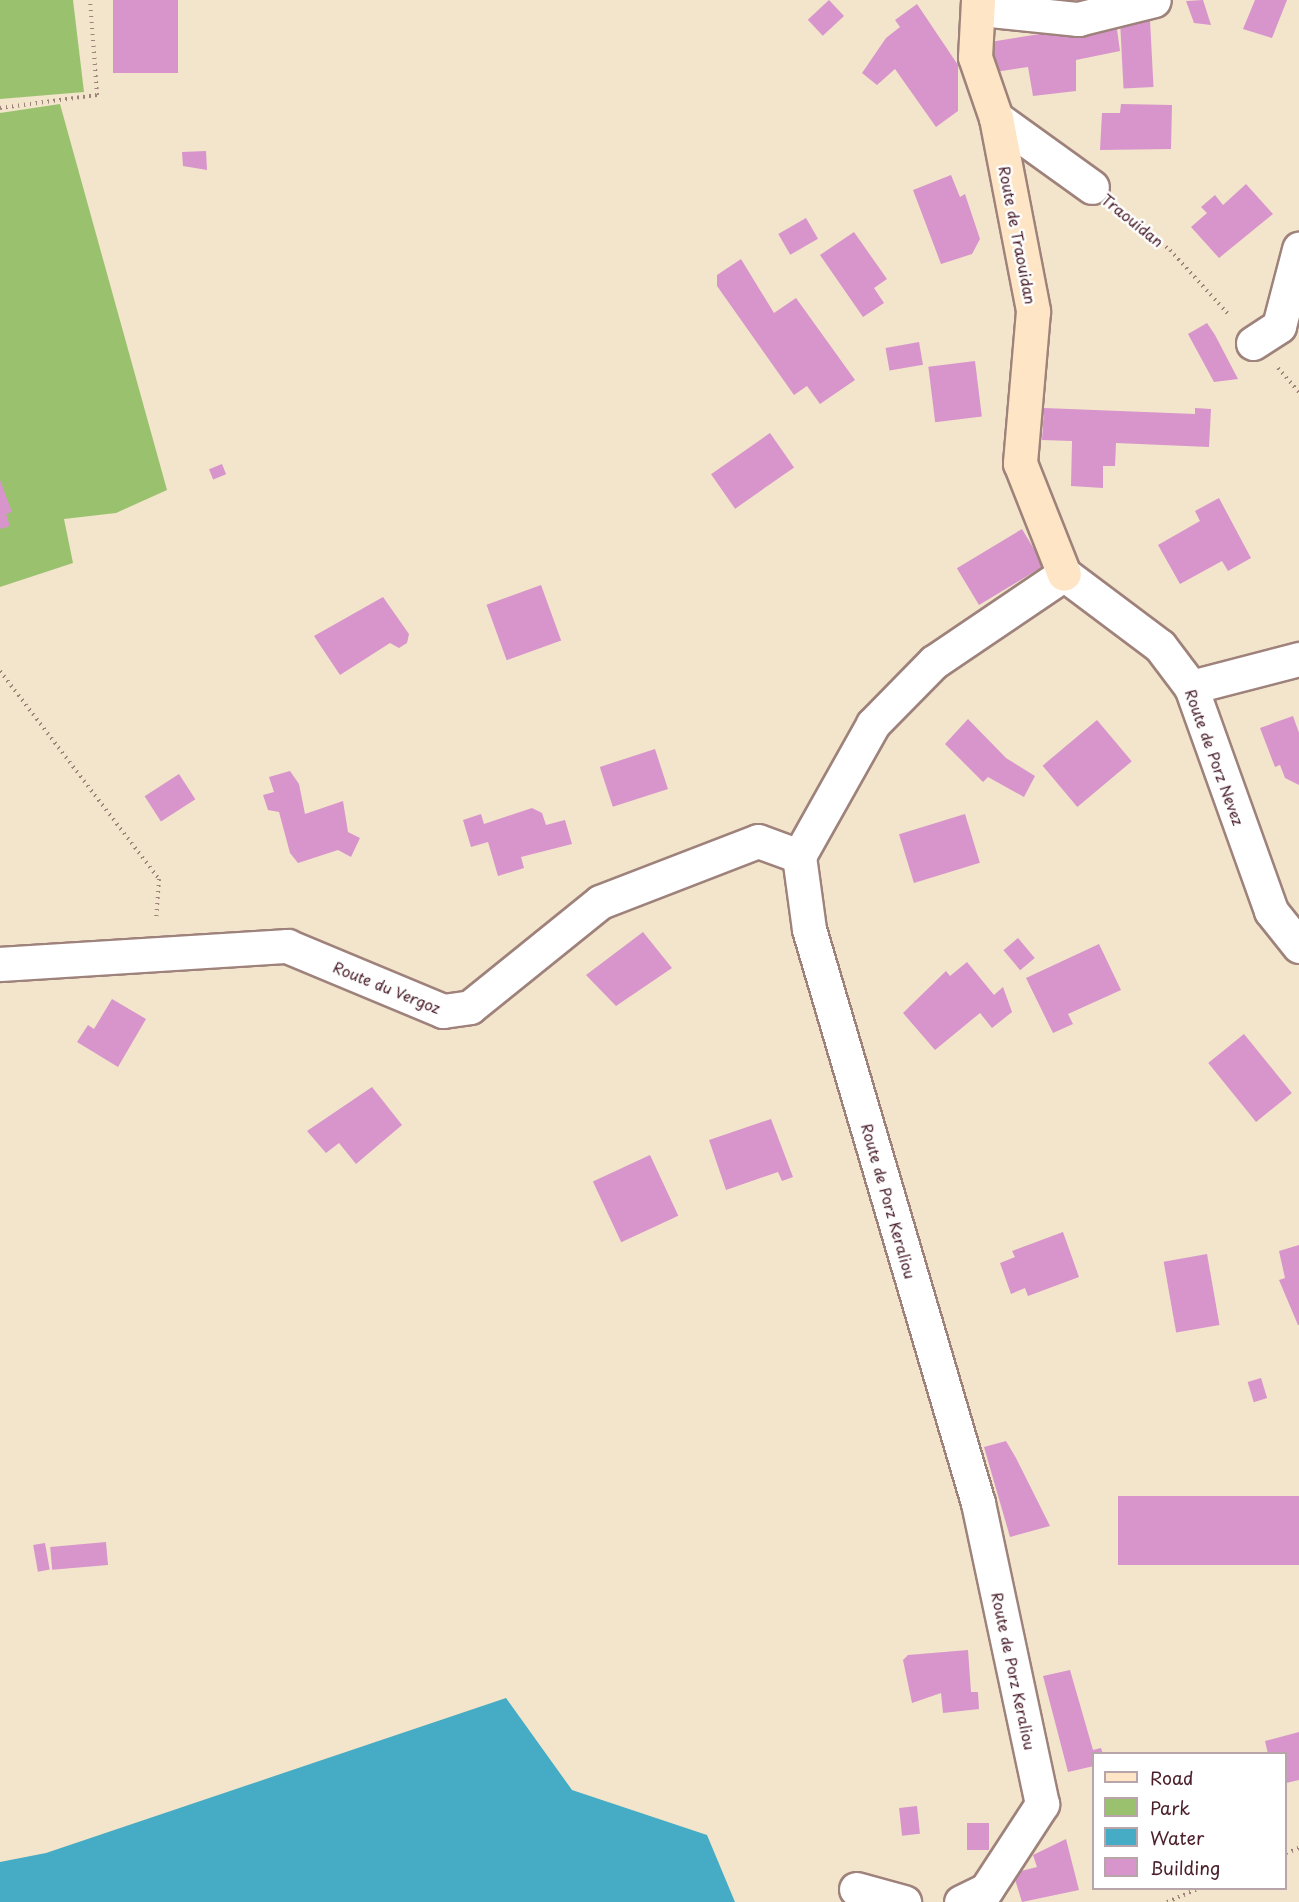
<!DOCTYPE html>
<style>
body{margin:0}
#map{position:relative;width:1299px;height:1902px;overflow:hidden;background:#f2e5cb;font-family:"Playpen Sans",sans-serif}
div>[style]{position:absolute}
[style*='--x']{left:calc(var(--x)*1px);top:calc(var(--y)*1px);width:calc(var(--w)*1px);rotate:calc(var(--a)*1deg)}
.green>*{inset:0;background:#9ac26e}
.water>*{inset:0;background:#46acc5}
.building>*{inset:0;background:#d795cc;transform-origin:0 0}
.path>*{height:4px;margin-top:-2px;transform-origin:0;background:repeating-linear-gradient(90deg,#9e827b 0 1.5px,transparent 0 6px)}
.roads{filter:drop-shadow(2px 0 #9e827b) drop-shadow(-2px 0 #9e827b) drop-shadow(0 2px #9e827b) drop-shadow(0 -2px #9e827b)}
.street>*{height:33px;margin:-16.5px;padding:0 16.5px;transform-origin:16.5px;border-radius:16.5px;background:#fff}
.secondary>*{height:33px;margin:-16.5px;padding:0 16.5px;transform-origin:16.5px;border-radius:16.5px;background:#fde5c5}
span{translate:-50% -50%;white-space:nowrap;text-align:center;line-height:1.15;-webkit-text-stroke:5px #fff;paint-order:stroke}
.street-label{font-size:15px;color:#4a1f2b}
.legend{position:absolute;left:1092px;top:1752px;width:195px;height:138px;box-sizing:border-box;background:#fff;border:2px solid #b7a5aa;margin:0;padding:8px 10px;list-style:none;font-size:18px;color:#4a1f2b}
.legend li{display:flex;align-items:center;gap:12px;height:30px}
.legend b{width:30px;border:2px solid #b7a5aa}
</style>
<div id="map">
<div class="green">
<i style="clip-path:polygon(0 0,73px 0,84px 92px,0 99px)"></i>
<i style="clip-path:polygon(60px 104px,167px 490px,116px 513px,64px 519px,73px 563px,0 587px,0 113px)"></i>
</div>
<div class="water">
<i style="clip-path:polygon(506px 1698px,572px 1790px,707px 1835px,735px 1902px,0 1902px,0 1862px,46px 1853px)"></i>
</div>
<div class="building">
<i style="left:113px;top:0;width:65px;height:73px"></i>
<i style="left:829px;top:0;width:22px;height:29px;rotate:47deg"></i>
<i style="clip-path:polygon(1203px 0,1211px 25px,1194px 23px,1186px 1px)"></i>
<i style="clip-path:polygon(1255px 0,1287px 0,1272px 38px,1243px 29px)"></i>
<i style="clip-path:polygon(917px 4px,958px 65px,958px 111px,936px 127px,895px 69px,877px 85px,862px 73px,886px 38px,900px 27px,895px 20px)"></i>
<i style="left:1150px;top:20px;width:67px;height:30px;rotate:87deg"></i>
<i style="clip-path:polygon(1116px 22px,1120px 51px,1076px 60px,1076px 91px,1033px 96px,1028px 67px,995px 72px,990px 42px)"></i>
<i style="clip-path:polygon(1121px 104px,1172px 105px,1171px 149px,1100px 150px,1102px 113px,1120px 113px)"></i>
<i style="clip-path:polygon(206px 151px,207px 170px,183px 166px,182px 152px)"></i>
<i style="clip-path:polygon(951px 175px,960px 197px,965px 194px,980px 239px,972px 254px,941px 264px,913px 190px)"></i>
<i style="clip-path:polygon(1246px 184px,1273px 214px,1219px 258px,1191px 227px,1207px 213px,1201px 207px,1215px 195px,1223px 205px)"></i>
<i style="left:806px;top:218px;width:24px;height:32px;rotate:60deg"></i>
<i style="clip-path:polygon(854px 232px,887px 279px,874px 288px,884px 303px,863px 317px,820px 255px)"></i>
<i style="clip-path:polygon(741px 259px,774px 313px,796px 298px,855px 380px,820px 404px,807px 386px,794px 395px,717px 286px,717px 275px)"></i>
<i style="clip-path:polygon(1207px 323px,1215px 335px,1238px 379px,1214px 382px,1188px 334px)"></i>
<i style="left:919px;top:342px;width:23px;height:34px;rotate:80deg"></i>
<i style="left:975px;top:361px;width:56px;height:47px;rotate:83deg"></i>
<i style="clip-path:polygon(1044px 408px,1195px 414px,1195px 408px,1211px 409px,1209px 447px,1116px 443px,1115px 466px,1103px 466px,1103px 488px,1071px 486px,1072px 441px,1042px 440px)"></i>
<i style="left:770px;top:433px;width:42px;height:72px;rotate:55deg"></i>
<i style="left:222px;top:464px;width:11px;height:14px;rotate:68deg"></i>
<i style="clip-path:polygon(0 480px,12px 512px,6px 514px,10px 526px,0 529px)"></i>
<i style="clip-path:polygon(1219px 498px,1251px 558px,1228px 571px,1222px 561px,1180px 584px,1158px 545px,1200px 521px,1195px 511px)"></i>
<i style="left:1022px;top:529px;width:43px;height:76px;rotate:59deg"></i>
<i style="left:541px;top:585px;width:59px;height:58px;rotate:70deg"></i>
<i style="clip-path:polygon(383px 597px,409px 634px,407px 643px,399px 648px,390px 643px,340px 675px,314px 636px)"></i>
<i style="clip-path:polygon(1293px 716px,1299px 733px,1299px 785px,1285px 778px,1280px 765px,1275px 767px,1260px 728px)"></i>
<i style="clip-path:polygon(968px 719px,1006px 758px,1035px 776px,1024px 797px,988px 777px,983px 782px,945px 744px)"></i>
<i style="left:1097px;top:720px;width:54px;height:71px;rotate:50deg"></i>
<i style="left:655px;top:749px;width:42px;height:58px;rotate:72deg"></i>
<i style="clip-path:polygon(290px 771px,299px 784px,305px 814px,343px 801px,348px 832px,360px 838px,351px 857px,338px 850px,298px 863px,290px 853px,279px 812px,268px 810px,263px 795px,274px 792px,269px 777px)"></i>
<i style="left:179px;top:774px;width:30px;height:41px;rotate:57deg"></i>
<i style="clip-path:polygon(532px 808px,542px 813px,546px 825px,565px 820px,572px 844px,521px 857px,524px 868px,498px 876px,488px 842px,471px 847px,463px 820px,481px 814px,484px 824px)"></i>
<i style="left:965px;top:814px;width:51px;height:69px;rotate:73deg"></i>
<i style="clip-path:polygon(643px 932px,672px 968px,616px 1006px,586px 975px)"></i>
<i style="left:1018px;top:938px;width:26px;height:19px;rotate:50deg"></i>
<i style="clip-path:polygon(1099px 944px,1121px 990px,1068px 1014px,1073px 1024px,1053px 1033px,1026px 978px)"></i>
<i style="clip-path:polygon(967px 962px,994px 995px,1003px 987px,1012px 1012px,992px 1028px,980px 1013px,935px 1050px,903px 1013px,946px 971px,950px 976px)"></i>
<i style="clip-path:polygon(112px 999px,146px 1019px,118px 1067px,77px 1042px,88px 1025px,94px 1029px)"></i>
<i style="left:1244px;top:1034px;width:76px;height:46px;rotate:51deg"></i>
<i style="clip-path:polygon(372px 1087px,402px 1125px,356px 1164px,339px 1143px,326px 1153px,307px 1131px)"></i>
<i style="clip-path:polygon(771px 1119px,793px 1177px,782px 1181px,778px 1172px,726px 1190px,709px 1140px)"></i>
<i style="left:650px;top:1155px;width:67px;height:63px;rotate:65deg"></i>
<i style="clip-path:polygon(1063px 1232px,1079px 1277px,1028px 1296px,1025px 1288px,1011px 1294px,1000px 1263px,1015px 1257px,1012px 1251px)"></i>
<i style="clip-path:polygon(1299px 1245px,1299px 1325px,1298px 1325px,1279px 1280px,1285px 1278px,1279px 1251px)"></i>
<i style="left:1207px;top:1254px;width:72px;height:44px;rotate:80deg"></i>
<i style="left:1261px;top:1378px;width:21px;height:14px;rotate:73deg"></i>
<i style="clip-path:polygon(1006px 1441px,1016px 1458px,1050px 1526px,1010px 1537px,984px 1447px)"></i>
<i style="left:1299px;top:1496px;width:69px;height:181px;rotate:90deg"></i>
<i style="left:106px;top:1542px;width:23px;height:56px;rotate:85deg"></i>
<i style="left:45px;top:1543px;width:27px;height:12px;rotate:80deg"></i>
<i style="clip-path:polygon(968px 1650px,971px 1692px,978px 1692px,979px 1709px,943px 1713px,941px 1693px,912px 1703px,903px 1660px,908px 1655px)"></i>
<i style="clip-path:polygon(1070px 1670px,1093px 1750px,1101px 1748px,1103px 1754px,1094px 1754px,1094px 1766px,1068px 1772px,1043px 1676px)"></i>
<i style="clip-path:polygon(1299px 1732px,1299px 1780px,1286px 1783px,1286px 1754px,1268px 1754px,1265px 1741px)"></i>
<i style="left:917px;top:1806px;width:28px;height:18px;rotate:84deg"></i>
<i style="left:967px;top:1823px;width:22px;height:27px"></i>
<i style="clip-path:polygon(1066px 1839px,1079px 1890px,1022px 1902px,1013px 1873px,1037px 1867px,1033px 1855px)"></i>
</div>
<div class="path">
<i style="--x:0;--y:108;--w:98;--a:-7.6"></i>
<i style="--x:97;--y:95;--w:95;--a:-94.2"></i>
<i style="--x:1119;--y:209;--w:65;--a:38.8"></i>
<i style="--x:1170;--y:250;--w:89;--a:47.7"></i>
<i style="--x:1278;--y:368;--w:32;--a:49"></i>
<i style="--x:0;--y:671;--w:262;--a:52.6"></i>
<i style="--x:159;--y:879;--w:41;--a:94.2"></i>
<i style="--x:1286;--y:1853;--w:14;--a:-21"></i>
<i style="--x:1167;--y:1902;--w:36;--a:-23"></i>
</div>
<div class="roads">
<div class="street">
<i style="--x:981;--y:9;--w:98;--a:5.9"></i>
<i style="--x:1078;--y:19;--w:78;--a:-14"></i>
<i style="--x:996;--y:118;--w:118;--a:35.7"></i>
<i style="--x:1253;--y:343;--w:31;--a:-33"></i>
<i style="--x:1279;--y:326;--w:80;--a:-75.4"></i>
<i style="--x:1191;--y:687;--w:112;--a:-14.5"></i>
<i style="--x:0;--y:964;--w:288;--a:-3.6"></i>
<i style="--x:287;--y:946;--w:169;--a:22.6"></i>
<i style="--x:443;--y:1011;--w:27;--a:-8"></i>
<i style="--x:470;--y:1007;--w:167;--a:-38.9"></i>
<i style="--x:600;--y:902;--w:169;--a:-21.1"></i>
<i style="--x:758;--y:841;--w:44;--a:20.1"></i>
<i style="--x:856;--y:1889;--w:50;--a:15.2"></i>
<i style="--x:961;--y:1902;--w:28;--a:-26"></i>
<i style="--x:986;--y:1890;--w:103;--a:-56.9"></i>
<i style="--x:1042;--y:1804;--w:308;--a:-102"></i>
<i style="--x:978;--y:1503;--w:598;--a:-106.41"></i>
<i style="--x:809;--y:929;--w:74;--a:-97.8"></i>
<i style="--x:799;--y:856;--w:151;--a:-60.7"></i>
<i style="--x:873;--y:724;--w:87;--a:-45.5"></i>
<i style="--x:934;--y:662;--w:157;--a:-34.1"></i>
<i style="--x:1064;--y:574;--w:120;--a:36.9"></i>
<i style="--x:1160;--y:646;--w:51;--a:52.9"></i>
<i style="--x:1191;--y:687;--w:238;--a:70.3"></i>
<i style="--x:1271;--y:911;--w:45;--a:51.3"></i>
</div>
<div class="secondary">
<i style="--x:978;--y:0;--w:57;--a:93"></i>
<i style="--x:975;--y:57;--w:65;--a:71"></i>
<i style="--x:996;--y:118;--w:197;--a:79.1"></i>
<i style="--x:1033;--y:311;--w:153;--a:94.9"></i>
<i style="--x:1020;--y:463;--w:119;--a:68.4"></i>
</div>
</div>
<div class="street-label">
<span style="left:1133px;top:220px;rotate:39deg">Traouidan</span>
<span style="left:1018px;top:235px;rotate:79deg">Route de Traouidan</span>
<span style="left:1215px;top:757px;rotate:70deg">Route de Porz Nevez</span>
<span style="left:387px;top:987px;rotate:22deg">Route du Vergoz</span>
<span style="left:889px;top:1201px;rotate:74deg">Route de Porz Keraliou</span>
<span style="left:1014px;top:1671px;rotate:78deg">Route de Porz Keraliou</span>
</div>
<ul class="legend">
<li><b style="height:8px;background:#fde5c5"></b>Road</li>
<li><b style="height:16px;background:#9ac26e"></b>Park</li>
<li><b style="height:16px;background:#46acc5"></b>Water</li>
<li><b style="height:16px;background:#d795cc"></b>Building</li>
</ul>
</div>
